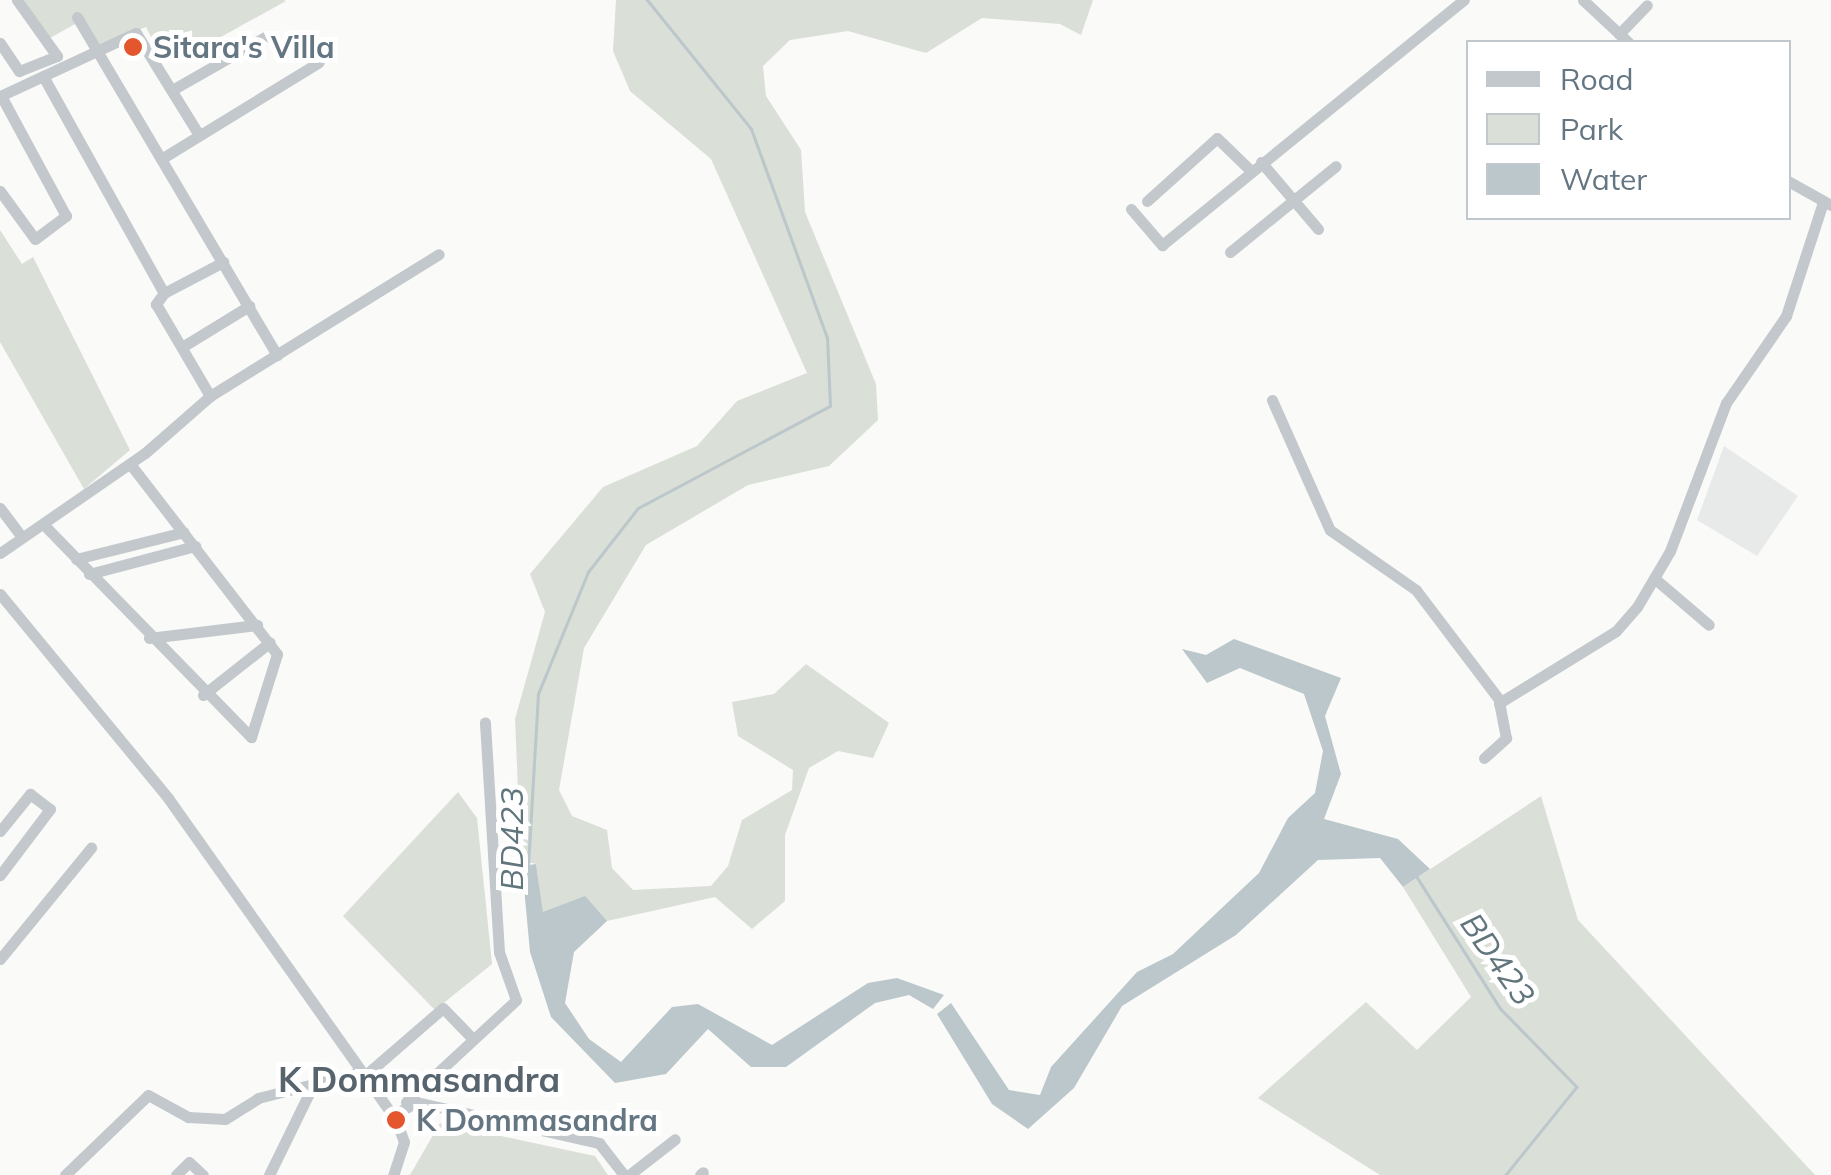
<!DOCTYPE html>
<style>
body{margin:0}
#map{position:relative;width:1831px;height:1175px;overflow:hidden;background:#fafaf8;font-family:Mulish,sans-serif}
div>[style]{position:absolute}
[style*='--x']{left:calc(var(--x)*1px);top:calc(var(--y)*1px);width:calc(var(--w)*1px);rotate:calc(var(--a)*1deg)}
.built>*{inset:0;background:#e8e9e9}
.green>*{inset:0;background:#dadfd7}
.water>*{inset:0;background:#bbc7cb}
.stream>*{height:2.5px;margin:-1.25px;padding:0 1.25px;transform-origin:1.25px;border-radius:1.25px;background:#bbc7cb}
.minor>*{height:11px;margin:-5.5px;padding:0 5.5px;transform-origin:5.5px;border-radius:5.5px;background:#c3c8cc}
.dots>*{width:28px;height:28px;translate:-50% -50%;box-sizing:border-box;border:5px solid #fff;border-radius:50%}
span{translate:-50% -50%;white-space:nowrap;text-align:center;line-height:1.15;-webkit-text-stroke:10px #fff;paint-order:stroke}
.poi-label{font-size:30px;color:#657683;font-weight:700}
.left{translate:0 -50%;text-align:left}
.water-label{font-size:32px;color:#60757c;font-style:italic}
.quarter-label{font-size:35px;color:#57646e;font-weight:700}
.legend{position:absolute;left:1466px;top:40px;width:325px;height:180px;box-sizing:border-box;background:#fff;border:2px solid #c1c8cd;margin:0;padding:12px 18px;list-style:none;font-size:30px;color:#657683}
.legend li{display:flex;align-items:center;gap:20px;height:50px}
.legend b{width:50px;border:2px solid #c1c8cd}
</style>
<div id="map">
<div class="built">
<i style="clip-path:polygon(1724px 446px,1798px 496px,1757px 556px,1697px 520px)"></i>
</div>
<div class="green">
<i style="clip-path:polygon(24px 0,284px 0,286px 1px,190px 54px,174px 37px,157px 49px,146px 27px,98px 47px,84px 19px,50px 38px)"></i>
<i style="clip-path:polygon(616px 0,1093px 0,1081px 35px,1060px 24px,982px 18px,926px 53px,848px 31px,790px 40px,763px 66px,766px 96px,801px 150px,805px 212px,876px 384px,878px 420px,829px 466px,748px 485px,646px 545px,584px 648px,559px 790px,572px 816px,607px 830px,612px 868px,633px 890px,711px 886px,728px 866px,742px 820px,792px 790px,793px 770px,738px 736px,732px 702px,774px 694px,806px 664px,889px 723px,873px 758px,838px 751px,809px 768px,785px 835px,785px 901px,752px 929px,715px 897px,607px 921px,590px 906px,543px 913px,536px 864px,521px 860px,515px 719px,545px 612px,530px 574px,603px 487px,697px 446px,737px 401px,807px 373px,711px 159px,630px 91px,613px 51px)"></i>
<i style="clip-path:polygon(0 230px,22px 264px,33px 257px,130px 450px,84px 489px,0 342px)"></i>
<i style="clip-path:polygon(458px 792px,477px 818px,492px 964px,435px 1010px,343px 916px)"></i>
<i style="clip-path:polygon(1541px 796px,1578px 920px,1815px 1175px,1380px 1175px,1258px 1098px,1366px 1002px,1417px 1050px,1471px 997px,1403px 887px)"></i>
<i style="clip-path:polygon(440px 1123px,595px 1156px,608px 1175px,410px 1175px)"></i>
</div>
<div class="water">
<i style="clip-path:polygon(1234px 639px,1341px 678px,1325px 716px,1341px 774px,1324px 819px,1398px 839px,1430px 869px,1403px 887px,1380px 858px,1318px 860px,1236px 935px,1122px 1006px,1074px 1088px,1028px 1129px,992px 1104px,937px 1014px,951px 1003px,1009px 1090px,1040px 1095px,1051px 1067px,1137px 972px,1173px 954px,1259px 873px,1288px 818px,1315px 793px,1323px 751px,1304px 694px,1240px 668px,1207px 683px,1182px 649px,1206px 655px)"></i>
<i style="clip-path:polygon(536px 864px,543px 912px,585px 896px,607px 921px,574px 952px,565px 1003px,589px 1039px,621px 1062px,672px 1007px,698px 1004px,772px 1045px,868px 983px,897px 978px,944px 995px,933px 1009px,909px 995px,875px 1003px,786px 1067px,751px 1067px,708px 1029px,666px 1074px,615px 1083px,551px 1017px,530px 952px,522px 866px)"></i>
</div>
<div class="stream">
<i style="--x:528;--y:867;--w:173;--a:-86.7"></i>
<i style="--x:538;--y:694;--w:132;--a:-67.7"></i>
<i style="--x:588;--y:572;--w:81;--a:-52"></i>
<i style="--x:638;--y:508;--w:217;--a:-28"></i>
<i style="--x:830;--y:406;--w:68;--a:-92.5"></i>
<i style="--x:827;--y:338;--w:222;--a:-110"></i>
<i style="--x:751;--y:129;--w:166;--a:-128.9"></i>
<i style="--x:1417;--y:877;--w:155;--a:57.6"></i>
<i style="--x:1500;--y:1008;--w:110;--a:45.7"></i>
<i style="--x:1577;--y:1087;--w:113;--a:128.9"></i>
</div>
<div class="minor">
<i style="--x:1583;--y:0;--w:62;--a:43"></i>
<i style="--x:77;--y:17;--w:393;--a:59.4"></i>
<i style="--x:1619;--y:34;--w:40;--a:-46"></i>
<i style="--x:0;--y:43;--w:34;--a:56"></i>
<i style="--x:19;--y:71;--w:41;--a:-21.5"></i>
<i style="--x:57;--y:56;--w:69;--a:-125.5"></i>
<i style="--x:43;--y:76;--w:248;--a:60.9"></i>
<i style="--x:164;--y:293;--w:67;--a:-27.7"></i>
<i style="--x:172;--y:90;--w:107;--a:-29.7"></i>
<i style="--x:0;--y:96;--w:150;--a:-24.9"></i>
<i style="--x:136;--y:33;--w:120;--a:58.3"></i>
<i style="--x:161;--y:159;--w:185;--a:-31.5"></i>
<i style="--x:1261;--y:162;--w:88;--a:49.6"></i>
<i style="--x:1788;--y:181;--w:49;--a:29.2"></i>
<i style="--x:0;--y:191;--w:59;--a:53.9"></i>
<i style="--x:35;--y:239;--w:39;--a:-37"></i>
<i style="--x:66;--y:216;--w:136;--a:-118.4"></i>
<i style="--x:1147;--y:201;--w:94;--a:-42"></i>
<i style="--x:1217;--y:138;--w:46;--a:44.1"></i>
<i style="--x:1131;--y:209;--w:48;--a:49.3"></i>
<i style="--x:1162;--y:245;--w:389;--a:-39.1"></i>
<i style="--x:1230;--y:252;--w:136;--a:-39.1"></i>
<i style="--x:164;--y:293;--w:14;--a:126"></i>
<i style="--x:156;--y:304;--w:107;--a:59.6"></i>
<i style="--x:182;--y:347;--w:79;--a:-31.5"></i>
<i style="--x:1272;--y:400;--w:142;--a:66"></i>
<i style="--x:1330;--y:530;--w:105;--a:34.9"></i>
<i style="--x:1416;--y:590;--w:141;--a:52.8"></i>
<i style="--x:0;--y:508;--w:36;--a:53"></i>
<i style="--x:43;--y:524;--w:298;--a:45.7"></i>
<i style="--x:251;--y:737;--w:87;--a:-72.6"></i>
<i style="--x:277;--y:654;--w:240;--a:-127.7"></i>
<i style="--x:0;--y:553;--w:176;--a:-34.6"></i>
<i style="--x:145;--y:453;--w:86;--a:-41.2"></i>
<i style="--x:210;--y:396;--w:269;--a:-31.8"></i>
<i style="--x:76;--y:559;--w:111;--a:-14"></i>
<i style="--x:89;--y:574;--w:110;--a:-14.8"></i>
<i style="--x:1654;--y:578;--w:72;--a:40.5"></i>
<i style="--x:0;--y:594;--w:264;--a:50.5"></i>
<i style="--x:168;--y:798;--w:395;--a:54.7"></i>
<i style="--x:396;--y:1120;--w:23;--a:70"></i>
<i style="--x:404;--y:1142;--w:35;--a:108"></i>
<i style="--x:149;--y:638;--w:109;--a:-6.9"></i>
<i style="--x:203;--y:695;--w:85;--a:-38.3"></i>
<i style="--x:1484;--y:758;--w:30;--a:-42"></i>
<i style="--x:1506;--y:738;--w:36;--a:-101"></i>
<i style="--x:1499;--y:703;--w:137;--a:-31.6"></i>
<i style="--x:1616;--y:631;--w:32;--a:-49"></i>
<i style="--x:1637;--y:607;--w:65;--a:-59.5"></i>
<i style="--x:1670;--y:551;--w:158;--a:-69.3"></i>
<i style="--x:1726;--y:403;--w:106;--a:-55.4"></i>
<i style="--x:1786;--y:316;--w:117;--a:-72"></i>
<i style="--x:0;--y:831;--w:48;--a:-51"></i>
<i style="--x:30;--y:794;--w:25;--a:37"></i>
<i style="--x:50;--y:809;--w:83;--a:127.1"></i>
<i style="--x:0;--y:959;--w:144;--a:-50.7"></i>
<i style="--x:361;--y:1079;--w:108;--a:-40.9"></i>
<i style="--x:443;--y:1008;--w:37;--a:46"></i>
<i style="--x:406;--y:1102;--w:150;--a:-42.8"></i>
<i style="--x:516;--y:1000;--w:51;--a:-109.5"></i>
<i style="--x:499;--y:952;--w:230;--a:-93.5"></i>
<i style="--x:392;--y:1116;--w:28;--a:-30"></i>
<i style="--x:416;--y:1102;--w:188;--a:12.6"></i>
<i style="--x:599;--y:1143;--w:41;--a:52"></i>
<i style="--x:65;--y:1175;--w:115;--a:-43.9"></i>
<i style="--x:148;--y:1095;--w:46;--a:28.8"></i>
<i style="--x:188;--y:1117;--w:37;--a:3"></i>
<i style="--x:225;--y:1119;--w:39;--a:-32"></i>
<i style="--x:258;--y:1098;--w:102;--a:-14.2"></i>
<i style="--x:176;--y:1175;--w:18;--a:-45"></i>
<i style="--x:189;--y:1162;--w:19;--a:43"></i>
<i style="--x:269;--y:1175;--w:100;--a:-63.9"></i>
<i style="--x:629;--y:1175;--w:58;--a:-38"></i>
<i style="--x:700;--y:1175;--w:4;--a:-45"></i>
</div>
<div class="dots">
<i style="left:133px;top:47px;background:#e4572e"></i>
<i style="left:396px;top:1120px;background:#e4572e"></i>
</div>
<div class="poi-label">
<span class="left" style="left:153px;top:47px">Sitara's Villa</span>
<span class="left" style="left:416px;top:1120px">K Dommasandra</span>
</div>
<div class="water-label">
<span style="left:511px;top:839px;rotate:-90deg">BD423</span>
<span style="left:1498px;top:959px;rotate:55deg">BD423</span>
</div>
<div class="quarter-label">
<span style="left:419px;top:1079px">K Dommasandra</span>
</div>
<ul class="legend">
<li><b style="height:12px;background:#c3c8cc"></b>Road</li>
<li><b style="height:28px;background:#dadfd7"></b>Park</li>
<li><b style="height:28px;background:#bbc7cb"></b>Water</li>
</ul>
</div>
